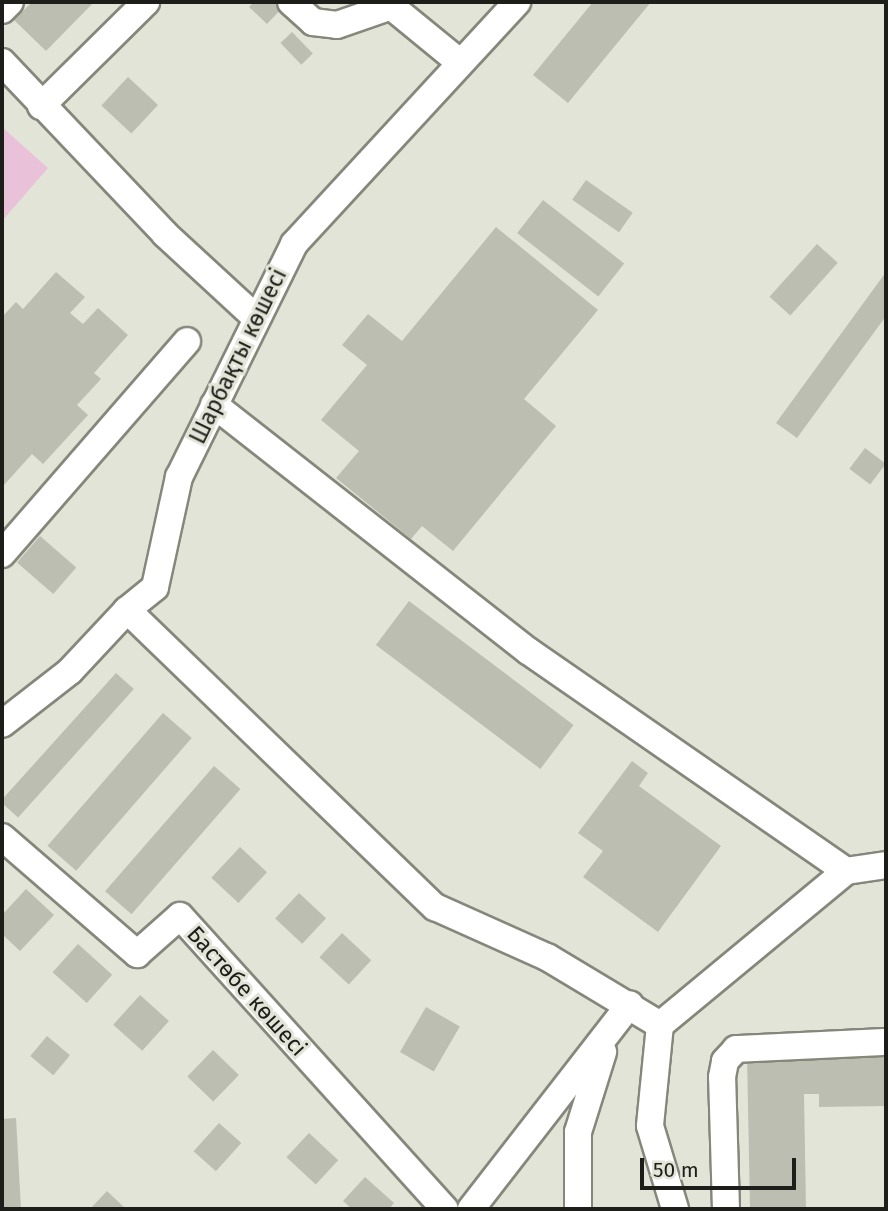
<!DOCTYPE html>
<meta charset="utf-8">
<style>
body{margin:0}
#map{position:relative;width:888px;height:1211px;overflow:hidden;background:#e2e4d7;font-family:"Fira Sans",sans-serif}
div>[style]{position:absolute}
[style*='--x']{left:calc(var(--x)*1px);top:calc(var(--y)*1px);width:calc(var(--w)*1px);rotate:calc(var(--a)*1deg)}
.green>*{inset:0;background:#e9c2d9}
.building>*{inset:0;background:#bcbeb1;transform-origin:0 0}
.roads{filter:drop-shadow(2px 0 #85877b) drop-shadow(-2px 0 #85877b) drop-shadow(0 2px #85877b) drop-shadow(0 -2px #85877b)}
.minor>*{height:26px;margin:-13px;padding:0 13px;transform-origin:13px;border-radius:13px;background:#fff}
span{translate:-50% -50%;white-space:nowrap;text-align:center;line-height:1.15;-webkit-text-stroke:6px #e2e4d7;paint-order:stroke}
.street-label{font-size:23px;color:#1d1e19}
.frame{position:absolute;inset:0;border:4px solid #1d1e19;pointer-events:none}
.scale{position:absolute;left:640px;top:1158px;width:156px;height:32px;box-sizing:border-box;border:4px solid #1d1e19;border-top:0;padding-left:9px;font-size:21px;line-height:24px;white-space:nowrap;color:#1d1e19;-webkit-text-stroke:5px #e2e4d7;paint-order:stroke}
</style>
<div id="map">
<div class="green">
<i style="clip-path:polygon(2px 127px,48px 168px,2px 221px)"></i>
</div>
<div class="building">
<i style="clip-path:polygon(32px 2px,94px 2px,46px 51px,14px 20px)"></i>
<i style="clip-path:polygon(254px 2px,284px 2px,286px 4px,267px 24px,249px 7px)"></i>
<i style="clip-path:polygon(593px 2px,651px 2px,568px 103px,533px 75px)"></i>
<i style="left:292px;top:32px;width:30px;height:16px;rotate:46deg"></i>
<i style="left:128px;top:77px;width:41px;height:39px;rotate:43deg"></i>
<i style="left:586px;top:180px;width:57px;height:24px;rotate:35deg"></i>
<i style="left:543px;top:200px;width:103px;height:42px;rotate:38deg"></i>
<i style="clip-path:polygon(496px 227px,598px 310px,524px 399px,556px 426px,453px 551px,422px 526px,411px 539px,336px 478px,359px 451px,321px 420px,367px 365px,342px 345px,368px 314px,402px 341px)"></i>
<i style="left:817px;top:244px;width:28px;height:71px;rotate:42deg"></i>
<i style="clip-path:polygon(56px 272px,85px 297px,70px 313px,83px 324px,98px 308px,128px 335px,94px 373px,101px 379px,77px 405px,88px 415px,43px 464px,32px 454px,4px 485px,2px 317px,16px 302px,23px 309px)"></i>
<i style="clip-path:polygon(886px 272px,886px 316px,797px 438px,776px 423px)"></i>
<i style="left:865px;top:448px;width:26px;height:26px;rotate:37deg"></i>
<i style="left:40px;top:536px;width:48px;height:35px;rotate:41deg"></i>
<i style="left:409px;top:601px;width:206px;height:55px;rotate:37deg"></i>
<i style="left:116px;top:673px;width:24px;height:173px;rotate:42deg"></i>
<i style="left:163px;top:713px;width:38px;height:176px;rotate:41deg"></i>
<i style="clip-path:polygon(632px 761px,648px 773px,639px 786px,721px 846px,658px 932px,583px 877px,603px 851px,578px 833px)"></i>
<i style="left:214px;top:766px;width:35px;height:166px;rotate:41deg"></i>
<i style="left:240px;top:847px;width:37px;height:42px;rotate:43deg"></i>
<i style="clip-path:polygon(26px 889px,54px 915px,20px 951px,2px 934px,2px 915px)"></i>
<i style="left:299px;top:893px;width:37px;height:35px;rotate:43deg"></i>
<i style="left:342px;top:933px;width:40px;height:33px;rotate:43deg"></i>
<i style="left:78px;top:944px;width:46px;height:38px;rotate:42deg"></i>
<i style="left:140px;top:995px;width:39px;height:40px;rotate:42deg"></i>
<i style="left:426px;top:1007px;width:39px;height:52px;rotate:30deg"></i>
<i style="left:47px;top:1036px;width:30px;height:26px;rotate:40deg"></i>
<i style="left:213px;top:1050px;width:36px;height:37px;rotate:44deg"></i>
<i style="clip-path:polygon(886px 1051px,886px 1106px,819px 1107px,819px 1094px,804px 1094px,806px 1209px,750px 1209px,747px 1054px)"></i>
<i style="clip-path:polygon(16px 1118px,21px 1209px,2px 1209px,2px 1119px)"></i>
<i style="left:219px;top:1123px;width:30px;height:38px;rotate:42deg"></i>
<i style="left:309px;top:1133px;width:40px;height:33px;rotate:43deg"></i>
<i style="clip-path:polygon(365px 1177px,394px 1203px,389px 1209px,352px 1209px,343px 1201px)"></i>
<i style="clip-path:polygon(107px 1191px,126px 1209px,90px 1209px)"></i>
</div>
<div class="roads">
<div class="minor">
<i style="--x:291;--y:2;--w:30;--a:42"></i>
<i style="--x:313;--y:22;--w:24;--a:7"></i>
<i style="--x:337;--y:25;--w:58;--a:-19.1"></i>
<i style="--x:386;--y:2;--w:93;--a:39.3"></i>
<i style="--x:2;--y:10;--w:11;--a:-45"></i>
<i style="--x:2;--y:62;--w:237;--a:46.5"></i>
<i style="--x:165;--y:234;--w:124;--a:42.7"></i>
<i style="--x:41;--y:106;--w:148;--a:-44.7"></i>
<i style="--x:2;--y:554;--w:282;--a:-49"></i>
<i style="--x:127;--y:610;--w:428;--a:44"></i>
<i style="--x:435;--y:907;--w:123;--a:24.1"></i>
<i style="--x:547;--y:957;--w:132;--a:31"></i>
<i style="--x:660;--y:1025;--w:241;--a:-39.6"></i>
<i style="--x:846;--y:871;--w:387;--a:-145.3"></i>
<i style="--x:528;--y:651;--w:399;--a:-141.9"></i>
<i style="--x:2;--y:724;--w:86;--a:-37.9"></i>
<i style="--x:70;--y:671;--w:83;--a:-46.9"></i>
<i style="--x:127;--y:610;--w:36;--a:-39"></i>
<i style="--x:155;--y:587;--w:113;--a:-77.7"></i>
<i style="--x:179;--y:477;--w:260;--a:-63.7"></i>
<i style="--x:294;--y:244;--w:329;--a:-47.3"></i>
<i style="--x:2;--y:837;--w:179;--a:40.9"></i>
<i style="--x:137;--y:954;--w:57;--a:-41.5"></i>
<i style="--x:180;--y:916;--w:395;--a:47.9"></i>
<i style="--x:846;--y:871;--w:40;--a:-8.5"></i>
<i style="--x:660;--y:1025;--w:101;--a:95.7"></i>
<i style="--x:650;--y:1126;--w:87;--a:73.2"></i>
<i style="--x:471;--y:1209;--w:259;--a:-52.2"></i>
<i style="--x:578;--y:1209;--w:77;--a:-90"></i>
<i style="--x:578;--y:1132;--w:84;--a:-72.6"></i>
<i style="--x:726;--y:1209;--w:132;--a:-91.7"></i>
<i style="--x:722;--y:1077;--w:16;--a:-79"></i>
<i style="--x:725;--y:1061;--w:16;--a:-47"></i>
<i style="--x:736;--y:1049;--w:150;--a:-2.7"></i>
</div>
</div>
<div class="street-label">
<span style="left:238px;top:356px;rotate:-64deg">Шарбақты көшесі</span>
<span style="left:247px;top:991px;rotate:48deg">Бастөбе көшесі</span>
</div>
<div class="frame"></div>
<div class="scale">50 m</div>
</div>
